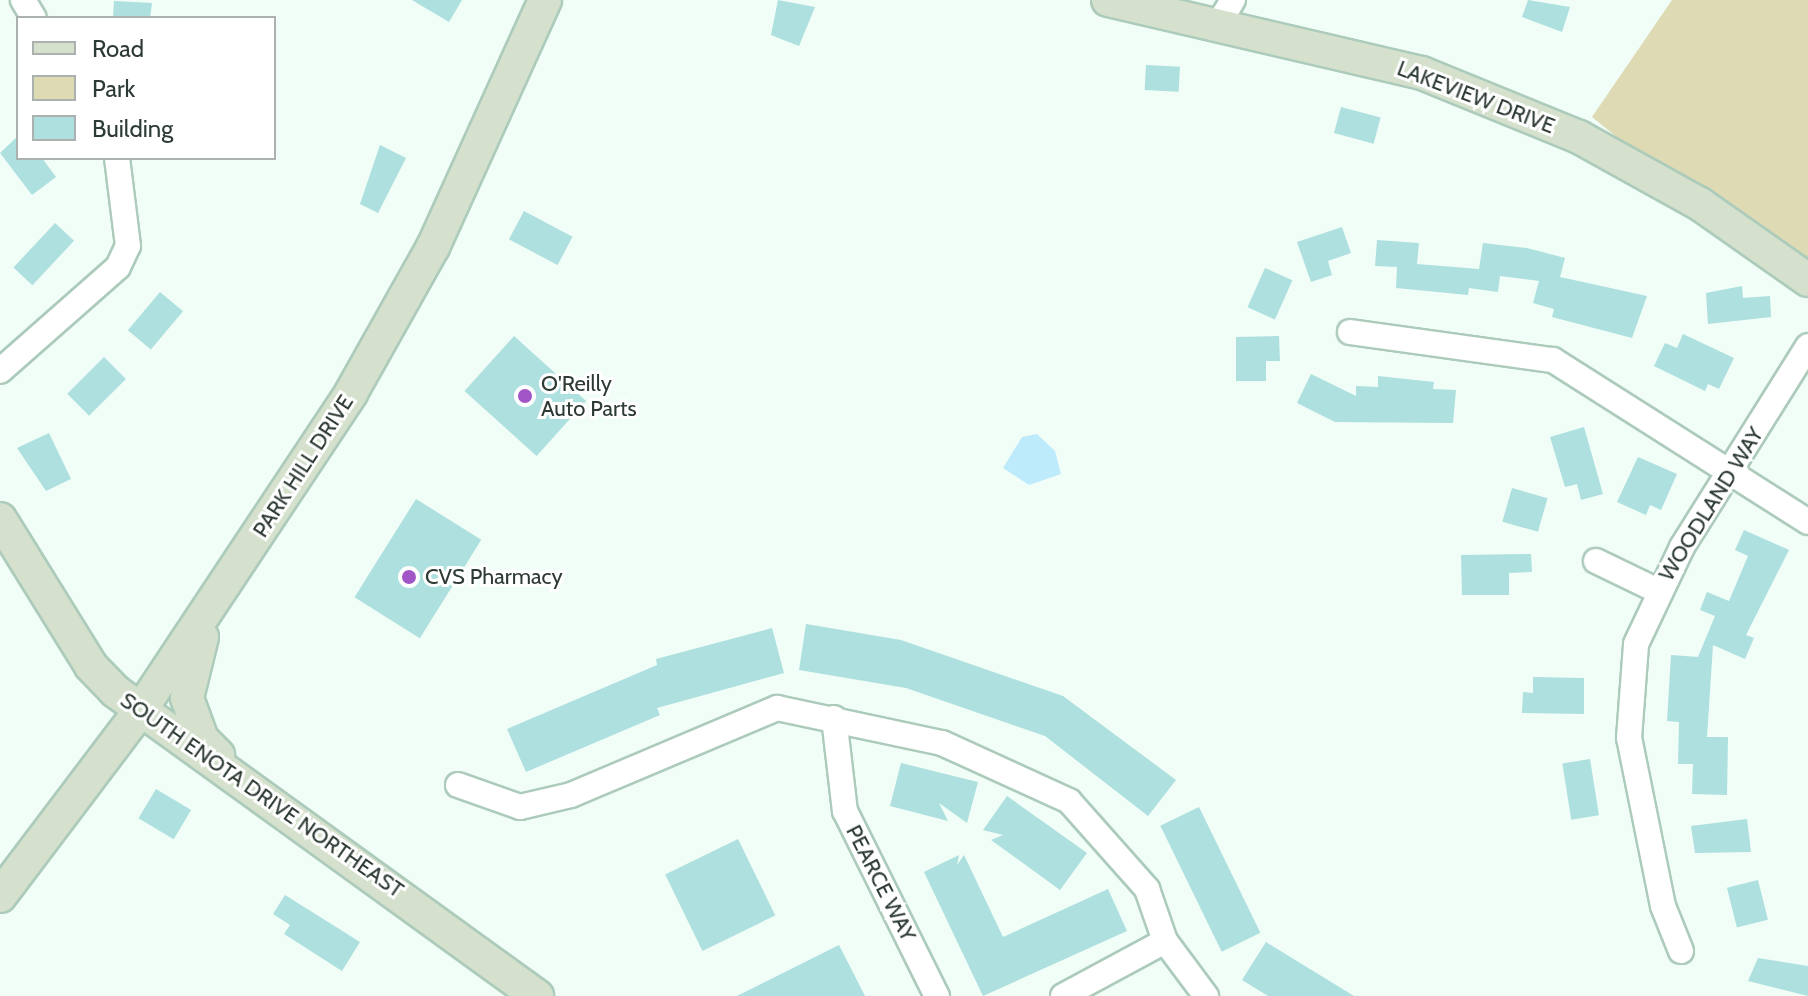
<!DOCTYPE html>
<style>
body{margin:0}
#map{position:relative;width:1808px;height:996px;overflow:hidden;background:#f1fdf7;font-family:Cabin,sans-serif}
div>[style]{position:absolute}
[style*='--x']{left:calc(var(--x)*1px);top:calc(var(--y)*1px);width:calc(var(--w)*1px);rotate:calc(var(--a)*1deg)}
.green>*{inset:0;background:#dddab4}
.water>*{inset:0;background:#bdebfc}
.building>*{inset:0;background:#ade0de;transform-origin:0 0}
.roads{filter:drop-shadow(2px 0 #accbbb) drop-shadow(-2px 0 #accbbb) drop-shadow(0 2px #accbbb) drop-shadow(0 -2px #accbbb)}
.street>*{height:24px;margin:-12px;padding:0 12px;transform-origin:12px;border-radius:12px;background:#fff}
.secondary>*{height:32px;margin:-16px;padding:0 16px;transform-origin:16px;border-radius:16px;background:#d5e1cd}
.dots>*{width:22px;height:22px;translate:-50% -50%;box-sizing:border-box;border:4px solid #fff;border-radius:50%}
span{translate:-50% -50%;white-space:nowrap;text-align:center;line-height:1.15;-webkit-text-stroke:6px #fff;paint-order:stroke}
.street-label{font-size:22px;color:#2e3b34}
.poi-label{font-size:22px;color:#2e3b34}
.left{translate:0 -50%;text-align:left}
.legend{position:absolute;left:16px;top:16px;width:260px;height:144px;box-sizing:border-box;background:#fff;border:2px solid #abb1ae;margin:0;padding:10px 14px;list-style:none;font-size:24px;color:#2e3b34}
.legend li{display:flex;align-items:center;gap:16px;height:40px}
.legend b{width:40px;border:2px solid #abb1ae}
</style>
<div id="map">
<div class="green">
<i style="clip-path:polygon(1672px 0,1808px 0,1808px 264px,1682px 190px,1592px 117px)"></i>
</div>
<div class="water">
<i style="clip-path:polygon(1037px 434px,1055px 451px,1061px 474px,1029px 485px,1003px 468px,1022px 437px)"></i>
</div>
<div class="building">
<i style="clip-path:polygon(412px 0,462px 0,449px 22px)"></i>
<i style="clip-path:polygon(778px 0,815px 7px,799px 46px,771px 35px)"></i>
<i style="clip-path:polygon(1528px 0,1570px 7px,1562px 32px,1522px 17px)"></i>
<i style="clip-path:polygon(114px 1px,152px 3px,150px 18px,113px 18px)"></i>
<i style="left:1146px;top:65px;width:34px;height:25px;rotate:3deg"></i>
<i style="left:1341px;top:107px;width:41px;height:27px;rotate:15deg"></i>
<i style="clip-path:polygon(18px 136px,18px 158px,42px 158px,56px 177px,32px 195px,0 153px)"></i>
<i style="clip-path:polygon(380px 145px,406px 158px,378px 213px,360px 204px)"></i>
<i style="left:524px;top:211px;width:55px;height:32px;rotate:28deg"></i>
<i style="left:55px;top:223px;width:26px;height:61px;rotate:43deg"></i>
<i style="clip-path:polygon(1342px 227px,1351px 253px,1328px 261px,1332px 275px,1311px 282px,1297px 242px)"></i>
<i style="clip-path:polygon(1377px 240px,1419px 243px,1417px 264px,1479px 269px,1483px 243px,1527px 248px,1565px 258px,1560px 277px,1647px 296px,1632px 338px,1552px 317px,1554px 309px,1533px 303px,1539px 281px,1500px 276px,1498px 292px,1469px 288px,1468px 295px,1396px 288px,1397px 267px,1375px 266px)"></i>
<i style="left:1265px;top:268px;width:30px;height:43px;rotate:24deg"></i>
<i style="clip-path:polygon(1742px 286px,1743px 298px,1770px 296px,1771px 317px,1708px 324px,1706px 293px)"></i>
<i style="left:160px;top:292px;width:30px;height:50px;rotate:40deg"></i>
<i style="clip-path:polygon(1683px 334px,1734px 358px,1719px 389px,1708px 384px,1705px 391px,1654px 366px,1665px 343px,1677px 348px)"></i>
<i style="left:514px;top:336px;width:97px;height:74px;rotate:42deg"></i>
<i style="clip-path:polygon(1279px 336px,1280px 361px,1266px 361px,1266px 381px,1236px 381px,1236px 337px)"></i>
<i style="left:104px;top:357px;width:31px;height:52px;rotate:45deg"></i>
<i style="clip-path:polygon(1311px 374px,1356px 396px,1356px 386px,1378px 387px,1378px 376px,1434px 382px,1433px 389px,1456px 390px,1453px 423px,1335px 422px,1297px 403px)"></i>
<i style="clip-path:polygon(1584px 427px,1603px 494px,1581px 500px,1577px 484px,1565px 487px,1550px 437px)"></i>
<i style="clip-path:polygon(49px 433px,71px 479px,46px 491px,17px 448px)"></i>
<i style="clip-path:polygon(1638px 457px,1677px 474px,1661px 510px,1650px 505px,1646px 515px,1617px 502px)"></i>
<i style="left:1512px;top:488px;width:37px;height:35px;rotate:16deg"></i>
<i style="left:416px;top:499px;width:77px;height:116px;rotate:32deg"></i>
<i style="clip-path:polygon(1744px 530px,1789px 550px,1746px 635px,1754px 638px,1745px 659px,1713px 645px,1707px 737px,1728px 737px,1727px 795px,1692px 794px,1693px 764px,1678px 764px,1679px 722px,1667px 721px,1671px 655px,1698px 657px,1715px 616px,1700px 610px,1707px 592px,1729px 601px,1748px 556px,1735px 550px)"></i>
<i style="clip-path:polygon(1531px 554px,1532px 572px,1509px 573px,1509px 595px,1462px 595px,1461px 555px)"></i>
<i style="clip-path:polygon(806px 624px,901px 640px,1063px 696px,1176px 780px,1148px 816px,1045px 736px,906px 688px,799px 670px)"></i>
<i style="clip-path:polygon(772px 628px,784px 673px,657px 708px,660px 715px,526px 772px,507px 729px,657px 665px,656px 659px)"></i>
<i style="clip-path:polygon(1533px 677px,1584px 678px,1584px 714px,1522px 713px,1523px 692px,1533px 693px)"></i>
<i style="left:1590px;top:759px;width:57px;height:28px;rotate:81deg"></i>
<i style="clip-path:polygon(901px 763px,978px 782px,967px 823px,939px 803px,948px 821px,890px 806px)"></i>
<i style="left:156px;top:789px;width:41px;height:34px;rotate:31deg"></i>
<i style="clip-path:polygon(1007px 796px,1087px 853px,1060px 890px,991px 840px,1003px 835px,983px 830px)"></i>
<i style="left:1199px;top:807px;width:140px;height:43px;rotate:64deg"></i>
<i style="clip-path:polygon(1747px 819px,1751px 852px,1695px 853px,1691px 826px)"></i>
<i style="left:738px;top:839px;width:85px;height:81px;rotate:64deg"></i>
<i style="clip-path:polygon(959px 855px,957px 865px,964px 855px,1003px 937px,1108px 889px,1127px 931px,983px 996px,924px 872px)"></i>
<i style="left:1758px;top:880px;width:41px;height:32px;rotate:76deg"></i>
<i style="clip-path:polygon(285px 895px,360px 942px,342px 971px,284px 934px,290px 925px,273px 914px)"></i>
<i style="clip-path:polygon(1266px 942px,1354px 996px,1268px 996px,1242px 980px)"></i>
<i style="clip-path:polygon(839px 945px,865px 996px,737px 996px)"></i>
<i style="clip-path:polygon(1758px 958px,1808px 966px,1808px 996px,1748px 981px)"></i>
</div>
<div class="roads">
<div class="street">
<i style="--x:23;--y:0;--w:21;--a:59"></i>
<i style="--x:1219;--y:23;--w:27;--a:-59"></i>
<i style="--x:1350;--y:332;--w:205;--a:7.9"></i>
<i style="--x:1553;--y:360;--w:302;--a:32.4"></i>
<i style="--x:0;--y:371;--w:157;--a:-41.4"></i>
<i style="--x:118;--y:267;--w:23;--a:-65"></i>
<i style="--x:128;--y:246;--w:89;--a:-97.1"></i>
<i style="--x:1596;--y:561;--w:69;--a:25.8"></i>
<i style="--x:834;--y:718;--w:94;--a:83.3"></i>
<i style="--x:845;--y:811;--w:207;--a:63.6"></i>
<i style="--x:458;--y:785;--w:66;--a:19.5"></i>
<i style="--x:520;--y:807;--w:52;--a:-13.2"></i>
<i style="--x:571;--y:795;--w:224;--a:-22.9"></i>
<i style="--x:777;--y:708;--w:169;--a:12"></i>
<i style="--x:942;--y:743;--w:140;--a:24.5"></i>
<i style="--x:1069;--y:801;--w:118;--a:48.4"></i>
<i style="--x:1147;--y:889;--w:55;--a:70.9"></i>
<i style="--x:1165;--y:941;--w:69;--a:53.3"></i>
<i style="--x:1681;--y:951;--w:48;--a:-111.8"></i>
<i style="--x:1663;--y:906;--w:171;--a:-101.4"></i>
<i style="--x:1629;--y:738;--w:94;--a:-85.7"></i>
<i style="--x:1636;--y:644;--w:107;--a:-64.6"></i>
<i style="--x:1682;--y:547;--w:237;--a:-57.9"></i>
<i style="--x:1063;--y:996;--w:116;--a:-28.3"></i>
</div>
<div class="secondary">
<i style="--x:1108;--y:0;--w:322;--a:13.1"></i>
<i style="--x:1422;--y:73;--w:170;--a:22.2"></i>
<i style="--x:1579;--y:137;--w:138;--a:29"></i>
<i style="--x:1700;--y:204;--w:132;--a:35.1"></i>
<i style="--x:0;--y:519;--w:173;--a:58.2"></i>
<i style="--x:91;--y:666;--w:35;--a:46"></i>
<i style="--x:115;--y:691;--w:521;--a:35.86"></i>
<i style="--x:202;--y:637;--w:63;--a:103.8"></i>
<i style="--x:187;--y:698;--w:44;--a:69.9"></i>
<i style="--x:202;--y:739;--w:23;--a:45"></i>
<i style="--x:0;--y:896;--w:232;--a:-52.9"></i>
<i style="--x:140;--y:711;--w:382;--a:-56.4"></i>
<i style="--x:351;--y:393;--w:167;--a:-60.7"></i>
<i style="--x:433;--y:247;--w:271;--a:-65.6"></i>
</div>
</div>
<div class="dots">
<i style="left:525px;top:396px;background:#a155c7"></i>
<i style="left:409px;top:577px;background:#a155c7"></i>
</div>
<div class="street-label">
<span style="left:1476px;top:97px;rotate:21deg">LAKEVIEW DRIVE</span>
<span style="left:303px;top:466px;rotate:-57deg">PARK HILL DRIVE</span>
<span style="left:1711px;top:504px;rotate:-58deg">WOODLAND WAY</span>
<span style="left:262px;top:795px;rotate:35deg">SOUTH ENOTA DRIVE NORTHEAST</span>
<span style="left:881px;top:883px;rotate:63deg">PEARCE WAY</span>
</div>
<div class="poi-label">
<span class="left" style="left:541px;top:396px">O'Reilly<br>Auto Parts</span>
<span class="left" style="left:425px;top:577px">CVS Pharmacy</span>
</div>
<ul class="legend">
<li><b style="height:10px;background:#d5e1cd"></b>Road</li>
<li><b style="height:22px;background:#dddab4"></b>Park</li>
<li><b style="height:22px;background:#ade0de"></b>Building</li>
</ul>
</div>
